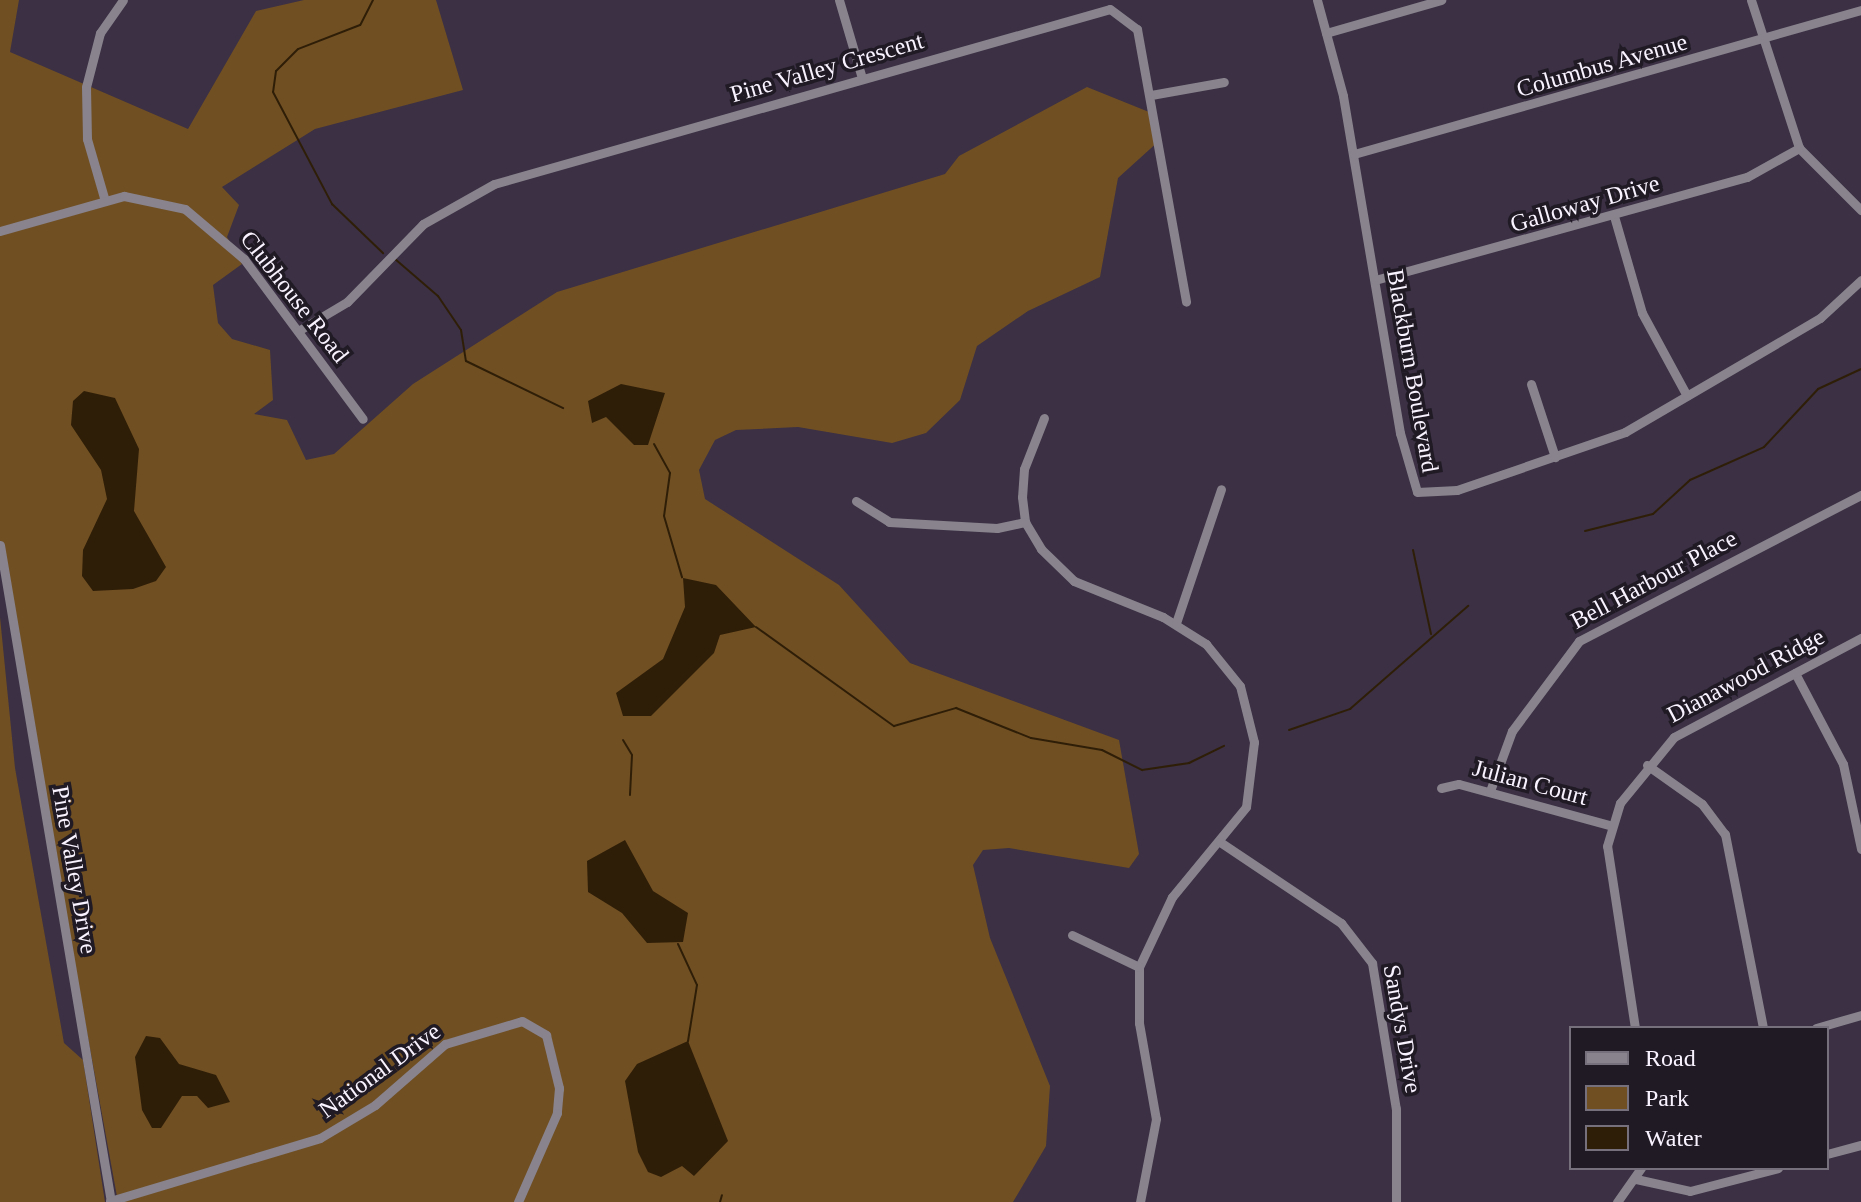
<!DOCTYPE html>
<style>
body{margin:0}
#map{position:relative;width:1861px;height:1202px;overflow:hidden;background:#3b3044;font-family:"Times New Roman",serif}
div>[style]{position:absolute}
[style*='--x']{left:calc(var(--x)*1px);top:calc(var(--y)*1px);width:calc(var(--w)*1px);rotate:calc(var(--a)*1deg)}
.green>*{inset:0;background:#704f23}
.water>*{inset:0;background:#2f1e07}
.stream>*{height:2px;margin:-1px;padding:0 1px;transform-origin:1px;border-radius:1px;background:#2f1e07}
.minor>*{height:9px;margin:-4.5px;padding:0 4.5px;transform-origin:4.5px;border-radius:4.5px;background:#88838d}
span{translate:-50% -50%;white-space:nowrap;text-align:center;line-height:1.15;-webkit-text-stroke:7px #1f1a24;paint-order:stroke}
.street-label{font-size:24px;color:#f9f2ff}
.legend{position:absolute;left:1569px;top:1026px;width:260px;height:144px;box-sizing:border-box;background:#1f1a24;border:2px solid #76707c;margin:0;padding:10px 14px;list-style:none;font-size:24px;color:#f9f2ff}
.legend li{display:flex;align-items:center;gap:16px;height:40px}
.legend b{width:40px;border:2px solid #76707c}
</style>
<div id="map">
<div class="green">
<i style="clip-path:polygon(0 0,19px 0,10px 52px,188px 129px,256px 11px,304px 0,436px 0,463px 90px,315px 129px,222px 187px,239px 205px,227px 237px,242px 264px,213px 285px,218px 323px,232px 339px,270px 350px,273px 400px,254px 414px,287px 420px,306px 460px,334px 454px,413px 384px,557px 292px,945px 174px,959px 156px,1087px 87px,1149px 112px,1160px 140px,1118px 178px,1100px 277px,1028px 311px,977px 346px,960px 400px,926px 433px,892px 443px,798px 427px,736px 430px,715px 440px,699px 470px,705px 499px,839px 585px,910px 663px,1119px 740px,1139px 854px,1129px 868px,1009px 848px,983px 850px,973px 865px,990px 938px,1050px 1086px,1046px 1146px,1013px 1202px,118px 1202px,0 555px)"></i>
<i style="clip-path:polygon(0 617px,15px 768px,64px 1043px,83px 1060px,105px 1202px,0 1202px)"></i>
</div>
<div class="water">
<i style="clip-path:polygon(621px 384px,665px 393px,648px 445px,634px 445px,606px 417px,592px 423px,588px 401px)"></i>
<i style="clip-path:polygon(84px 391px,115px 398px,139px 449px,134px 511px,166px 567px,156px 581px,133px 589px,93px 591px,82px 576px,83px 550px,107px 499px,101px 470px,71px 425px,73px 401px)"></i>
<i style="clip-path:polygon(683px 578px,716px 585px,756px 627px,720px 635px,714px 653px,651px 716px,623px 716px,616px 693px,663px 659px,685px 607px)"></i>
<i style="clip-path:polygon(625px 840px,653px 891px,688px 913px,683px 942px,647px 943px,622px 913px,588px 892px,587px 861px)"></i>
<i style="clip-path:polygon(146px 1036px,160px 1038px,179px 1064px,216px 1075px,230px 1102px,208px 1108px,197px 1096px,182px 1096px,161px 1128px,152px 1128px,142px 1110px,135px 1057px)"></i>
<i style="clip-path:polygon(688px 1041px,728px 1141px,694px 1176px,682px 1166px,661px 1177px,648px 1172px,638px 1152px,625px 1081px,637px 1064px)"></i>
</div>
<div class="stream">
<i style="--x:373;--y:0;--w:28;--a:117"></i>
<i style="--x:360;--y:25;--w:66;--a:158.8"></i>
<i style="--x:298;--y:49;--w:31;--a:135"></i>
<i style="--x:276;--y:71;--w:21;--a:98"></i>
<i style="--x:273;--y:92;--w:127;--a:62.2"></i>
<i style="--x:332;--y:204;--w:71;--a:43.9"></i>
<i style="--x:395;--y:259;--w:57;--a:40.7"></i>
<i style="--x:438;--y:296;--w:41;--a:55.9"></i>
<i style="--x:461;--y:330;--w:31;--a:81"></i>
<i style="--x:466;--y:361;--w:108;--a:25.9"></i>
<i style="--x:654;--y:444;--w:33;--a:61"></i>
<i style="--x:670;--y:473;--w:43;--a:97.9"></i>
<i style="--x:664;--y:516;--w:64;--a:73.6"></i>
<i style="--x:1585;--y:531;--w:70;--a:-14"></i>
<i style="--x:1653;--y:514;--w:50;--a:-42.6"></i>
<i style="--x:1690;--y:480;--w:81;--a:-24"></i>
<i style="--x:1764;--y:447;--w:79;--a:-47"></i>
<i style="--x:1818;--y:389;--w:47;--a:-24.9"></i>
<i style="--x:1413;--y:550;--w:86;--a:77.9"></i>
<i style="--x:756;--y:627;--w:170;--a:35.7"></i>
<i style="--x:894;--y:726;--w:65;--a:-16.2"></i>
<i style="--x:956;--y:708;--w:81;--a:21.8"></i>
<i style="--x:1031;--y:738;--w:72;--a:9.6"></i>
<i style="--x:1102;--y:750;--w:45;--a:26.6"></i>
<i style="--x:1142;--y:770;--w:48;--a:-8.5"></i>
<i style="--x:1189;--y:763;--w:39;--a:-26"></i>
<i style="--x:1289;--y:730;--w:65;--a:-19"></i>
<i style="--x:1350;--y:709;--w:157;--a:-41.1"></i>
<i style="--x:623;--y:740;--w:17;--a:59"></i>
<i style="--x:632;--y:755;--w:40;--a:92.9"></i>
<i style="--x:678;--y:944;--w:45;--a:65.1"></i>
<i style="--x:697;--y:985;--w:57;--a:99.1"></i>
<i style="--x:720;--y:1202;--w:7;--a:-74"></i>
</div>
<div class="minor">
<i style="--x:839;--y:0;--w:81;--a:73.6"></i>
<i style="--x:1317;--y:0;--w:99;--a:74.8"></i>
<i style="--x:1343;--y:96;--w:342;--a:80.4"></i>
<i style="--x:1400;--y:433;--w:61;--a:73.9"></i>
<i style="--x:1417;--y:492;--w:40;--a:-2.9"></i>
<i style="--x:1457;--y:490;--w:178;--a:-19"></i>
<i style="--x:1625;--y:432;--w:226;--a:-30.3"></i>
<i style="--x:1820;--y:318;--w:56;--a:-42.8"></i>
<i style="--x:1751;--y:0;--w:156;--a:72"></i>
<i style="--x:1799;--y:148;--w:88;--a:45"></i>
<i style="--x:1326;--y:33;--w:120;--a:-16"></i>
<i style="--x:1151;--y:95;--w:74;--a:-10.1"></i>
<i style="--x:1354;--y:154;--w:527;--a:-15.86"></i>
<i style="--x:105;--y:201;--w:65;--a:-106.2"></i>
<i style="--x:87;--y:139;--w:52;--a:-91.1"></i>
<i style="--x:86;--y:87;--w:56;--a:-75.5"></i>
<i style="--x:100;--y:33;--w:40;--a:-55.1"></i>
<i style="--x:1614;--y:216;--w:101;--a:73.9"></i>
<i style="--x:1642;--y:313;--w:94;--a:61.5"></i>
<i style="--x:0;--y:231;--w:129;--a:-15.8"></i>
<i style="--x:124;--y:196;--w:62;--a:12"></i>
<i style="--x:185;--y:209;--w:77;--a:40.3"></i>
<i style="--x:244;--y:259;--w:199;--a:53.4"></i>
<i style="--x:1375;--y:280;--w:386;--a:-15.5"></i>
<i style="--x:1747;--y:177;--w:60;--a:-29.1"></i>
<i style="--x:298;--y:331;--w:57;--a:-30.6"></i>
<i style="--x:347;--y:302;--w:109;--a:-45.7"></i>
<i style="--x:423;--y:224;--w:81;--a:-29.4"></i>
<i style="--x:494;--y:184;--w:640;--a:-15.86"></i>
<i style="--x:1110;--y:9;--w:34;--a:37"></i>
<i style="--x:1137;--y:29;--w:277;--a:79.8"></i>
<i style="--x:1531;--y:384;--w:77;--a:71.8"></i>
<i style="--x:1044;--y:418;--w:55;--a:111.4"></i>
<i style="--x:1024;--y:469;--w:28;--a:94"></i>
<i style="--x:1022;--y:497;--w:25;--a:83"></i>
<i style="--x:1025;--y:522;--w:31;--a:59"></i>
<i style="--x:1041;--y:549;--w:46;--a:44.1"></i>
<i style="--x:1074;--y:581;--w:96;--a:22"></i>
<i style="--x:1163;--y:617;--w:51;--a:32.1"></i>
<i style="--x:1206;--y:644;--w:54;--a:51"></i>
<i style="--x:1240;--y:686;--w:58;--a:76"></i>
<i style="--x:1254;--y:742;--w:65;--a:97"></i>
<i style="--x:1246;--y:807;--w:117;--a:129.4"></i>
<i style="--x:1172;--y:897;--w:77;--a:115.2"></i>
<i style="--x:1139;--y:967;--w:56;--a:90"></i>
<i style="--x:1139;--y:1023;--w:97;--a:80"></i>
<i style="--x:1156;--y:1119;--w:85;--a:100.9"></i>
<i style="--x:856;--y:501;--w:39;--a:32"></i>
<i style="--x:889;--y:522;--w:108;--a:3.2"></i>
<i style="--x:997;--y:528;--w:29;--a:-12"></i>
<i style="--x:0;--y:545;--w:666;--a:80.41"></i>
<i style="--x:1176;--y:623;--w:141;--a:-71.4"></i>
<i style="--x:1795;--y:673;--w:103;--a:62.2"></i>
<i style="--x:1843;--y:764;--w:87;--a:78"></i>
<i style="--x:1647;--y:765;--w:67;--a:35.3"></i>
<i style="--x:1702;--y:804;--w:38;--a:53"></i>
<i style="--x:1725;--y:834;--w:198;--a:78.9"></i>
<i style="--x:1441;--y:788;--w:18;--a:-13"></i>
<i style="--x:1459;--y:784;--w:156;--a:15.3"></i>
<i style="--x:1490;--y:791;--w:64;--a:-69.9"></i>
<i style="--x:1512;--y:731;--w:112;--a:-53.3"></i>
<i style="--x:1579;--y:641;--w:318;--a:-27.4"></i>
<i style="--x:1220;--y:842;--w:146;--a:33.8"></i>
<i style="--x:1341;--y:923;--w:51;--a:52.2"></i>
<i style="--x:1372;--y:963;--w:148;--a:80.7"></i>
<i style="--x:1396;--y:1109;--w:93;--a:90"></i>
<i style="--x:1072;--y:935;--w:74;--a:25.5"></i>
<i style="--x:1635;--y:1028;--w:184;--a:-98.7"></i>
<i style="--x:1607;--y:846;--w:45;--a:-73.2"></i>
<i style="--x:1620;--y:803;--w:85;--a:-50.7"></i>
<i style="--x:1674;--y:737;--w:212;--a:-27.9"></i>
<i style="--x:1816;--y:1028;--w:47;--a:-16.1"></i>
<i style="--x:1827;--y:1154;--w:35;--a:-15"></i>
<i style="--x:1636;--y:1179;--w:55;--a:12.5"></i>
<i style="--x:1690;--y:1191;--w:91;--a:-14.6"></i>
<i style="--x:110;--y:1201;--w:219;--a:-16.7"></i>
<i style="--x:320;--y:1138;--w:64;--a:-31"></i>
<i style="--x:375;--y:1105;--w:93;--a:-41.1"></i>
<i style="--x:445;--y:1044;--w:80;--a:-16.6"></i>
<i style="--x:522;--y:1021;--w:28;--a:30"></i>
<i style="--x:546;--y:1035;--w:55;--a:76.2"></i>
<i style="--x:559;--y:1088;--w:25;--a:95"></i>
<i style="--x:557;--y:1113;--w:97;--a:113.7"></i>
<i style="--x:1617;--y:1202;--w:42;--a:-54.8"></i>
</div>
<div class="street-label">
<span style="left:1602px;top:66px;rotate:-16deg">Columbus Avenue</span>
<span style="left:827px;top:68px;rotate:-16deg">Pine Valley Crescent</span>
<span style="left:1585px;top:204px;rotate:-16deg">Galloway Drive</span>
<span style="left:294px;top:297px;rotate:52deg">Clubhouse Road</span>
<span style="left:1412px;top:371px;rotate:80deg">Blackburn Boulevard</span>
<span style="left:1654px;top:580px;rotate:-28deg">Bell Harbour Place</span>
<span style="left:1746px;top:676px;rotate:-28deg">Dianawood Ridge</span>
<span style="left:1530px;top:783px;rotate:15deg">Julian Court</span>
<span style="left:74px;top:870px;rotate:80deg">Pine Valley Drive</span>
<span style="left:1402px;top:1029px;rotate:80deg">Sandys Drive</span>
<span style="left:380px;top:1071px;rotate:-36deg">National Drive</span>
</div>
<ul class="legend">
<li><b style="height:10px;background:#88838d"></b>Road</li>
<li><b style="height:22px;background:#704f23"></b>Park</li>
<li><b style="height:22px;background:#2f1e07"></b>Water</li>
</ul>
</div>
